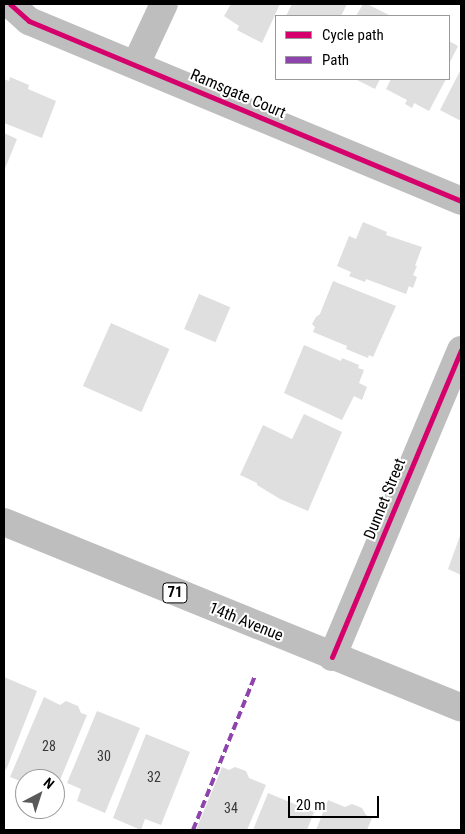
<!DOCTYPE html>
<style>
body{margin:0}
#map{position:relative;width:465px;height:834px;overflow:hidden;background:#fff;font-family:"Roboto Condensed",sans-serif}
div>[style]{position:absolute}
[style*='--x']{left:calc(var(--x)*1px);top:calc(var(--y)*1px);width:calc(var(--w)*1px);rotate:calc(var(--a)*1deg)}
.building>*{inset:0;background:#dfdfdf;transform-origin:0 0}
.street>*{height:28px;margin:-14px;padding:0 14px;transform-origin:14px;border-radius:14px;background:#bebebe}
.primary>*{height:28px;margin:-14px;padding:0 14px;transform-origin:14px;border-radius:14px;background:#bebebe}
.quiet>*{height:4px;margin-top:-2px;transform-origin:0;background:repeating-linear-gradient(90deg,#8e44ad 0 8px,transparent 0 12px)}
.cycleway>*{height:5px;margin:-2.5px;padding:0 2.5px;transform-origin:2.5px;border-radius:2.5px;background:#d6006c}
span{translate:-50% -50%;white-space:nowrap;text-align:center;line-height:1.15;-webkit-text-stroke:4px #fff;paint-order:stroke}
.number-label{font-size:14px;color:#383838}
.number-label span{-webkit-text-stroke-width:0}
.shield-label span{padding:1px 4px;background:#fff;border:1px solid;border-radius:4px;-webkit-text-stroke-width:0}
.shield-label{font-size:15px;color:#000;font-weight:700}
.street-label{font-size:16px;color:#000}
.frame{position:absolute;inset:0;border:5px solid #000;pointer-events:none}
.legend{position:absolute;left:275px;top:15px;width:175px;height:65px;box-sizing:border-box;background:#fff;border:1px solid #999;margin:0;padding:6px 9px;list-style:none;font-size:15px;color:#000}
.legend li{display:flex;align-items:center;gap:10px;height:25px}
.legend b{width:25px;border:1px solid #999}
.north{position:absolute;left:15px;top:769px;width:50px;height:50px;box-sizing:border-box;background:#fff;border:1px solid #999;border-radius:50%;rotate:40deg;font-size:14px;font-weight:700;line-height:20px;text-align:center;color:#000}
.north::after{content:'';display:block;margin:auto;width:18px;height:22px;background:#595959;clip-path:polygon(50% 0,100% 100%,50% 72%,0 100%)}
.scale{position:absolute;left:288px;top:796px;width:91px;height:22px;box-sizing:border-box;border:2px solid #000;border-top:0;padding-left:6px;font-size:15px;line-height:18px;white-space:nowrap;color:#000;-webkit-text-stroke:4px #fff;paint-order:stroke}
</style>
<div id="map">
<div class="building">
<i style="clip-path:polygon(231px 4px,280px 4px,262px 43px,237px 30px,239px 26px,224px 16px)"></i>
<i style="clip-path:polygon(292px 4px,347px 4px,341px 16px,286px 16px)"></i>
<i style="clip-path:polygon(363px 4px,367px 4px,391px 16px,356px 16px)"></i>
<i style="clip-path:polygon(449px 41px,458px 46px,449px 64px)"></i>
<i style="clip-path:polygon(461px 69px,461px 121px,440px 110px)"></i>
<i style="clip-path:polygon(10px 77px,29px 85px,28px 89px,56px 101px,42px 138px,4px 123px,4px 79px,9px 81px)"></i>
<i style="clip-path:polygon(355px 79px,380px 79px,375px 89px)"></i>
<i style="clip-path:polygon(391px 79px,446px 79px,429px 111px,414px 103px,412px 108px,405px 104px,407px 100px,386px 89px)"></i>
<i style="clip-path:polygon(4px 133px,17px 139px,4px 171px)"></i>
<i style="clip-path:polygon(363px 222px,387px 232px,386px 235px,422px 247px,415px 266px,417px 266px,413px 275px,417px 277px,413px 288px,409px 286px,406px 294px,366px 279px,365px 282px,349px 276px,351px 272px,337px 266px,349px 236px,356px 239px)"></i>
<i style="clip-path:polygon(333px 281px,396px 306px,373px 357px,369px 355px,368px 358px,346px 349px,347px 346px,313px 332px,315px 327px,312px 324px,316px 317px,320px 314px)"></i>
<i style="left:199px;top:294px;width:34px;height:38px;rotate:23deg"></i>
<i style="left:111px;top:323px;width:64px;height:69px;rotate:24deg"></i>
<i style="clip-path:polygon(304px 345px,341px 361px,342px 358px,359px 365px,358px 368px,364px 370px,359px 383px,367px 387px,362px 400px,354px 396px,342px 420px,284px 393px)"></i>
<i style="clip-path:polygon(304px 414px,342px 432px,308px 511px,280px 499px,257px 485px,257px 483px,240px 475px,263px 425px,292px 439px)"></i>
<i style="clip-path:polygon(461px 533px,461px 575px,448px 569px)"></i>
<i style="clip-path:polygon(4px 677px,37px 691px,6px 770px,4px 769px)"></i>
<i style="clip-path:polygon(44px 697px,60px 705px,66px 701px,78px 706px,81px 713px,87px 715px,55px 792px,55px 779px,25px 779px,25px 783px,10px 777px)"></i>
<i style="clip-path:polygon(97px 711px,140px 728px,105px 813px,77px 801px,81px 789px,67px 783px)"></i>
<i style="clip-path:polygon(146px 734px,190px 752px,161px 825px,145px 819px,141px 830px,113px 818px)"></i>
<i style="clip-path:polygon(222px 767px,229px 770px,235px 767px,246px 771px,249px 778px,266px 785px,247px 830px,196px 830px)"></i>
<i style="clip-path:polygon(268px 793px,314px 812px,307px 830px,253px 830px)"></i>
<i style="clip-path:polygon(328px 800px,345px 807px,352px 804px,362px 808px,366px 815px,372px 818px,367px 830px,316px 830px)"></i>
</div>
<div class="street">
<i style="--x:10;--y:4;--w:25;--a:42"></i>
<i style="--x:29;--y:21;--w:468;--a:22.6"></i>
<i style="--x:136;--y:64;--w:66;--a:-65"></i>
<i style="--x:332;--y:657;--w:333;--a:-67.2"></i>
</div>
<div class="primary">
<i style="--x:4;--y:522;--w:493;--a:22.1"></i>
</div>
<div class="quiet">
<i style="--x:193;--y:830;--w:166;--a:-68.1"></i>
</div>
<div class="cycleway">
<i style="--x:10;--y:4;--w:25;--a:42"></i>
<i style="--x:29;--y:21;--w:468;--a:22.6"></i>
<i style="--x:332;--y:657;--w:333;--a:-67.2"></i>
</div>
<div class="number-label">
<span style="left:49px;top:746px">28</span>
<span style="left:104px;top:756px">30</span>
<span style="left:154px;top:777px">32</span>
<span style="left:231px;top:808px">34</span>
</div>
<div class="shield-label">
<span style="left:175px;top:593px">71</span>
</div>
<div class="street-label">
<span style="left:238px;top:94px;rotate:23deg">Ramsgate Court</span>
<span style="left:385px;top:499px;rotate:-68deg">Dunnet Street</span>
<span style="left:246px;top:622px;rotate:22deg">14th Avenue</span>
</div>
<div class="frame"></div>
<ul class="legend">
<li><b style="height:6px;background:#d6006c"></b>Cycle path</li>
<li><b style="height:6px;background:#8e44ad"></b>Path</li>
</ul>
<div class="north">N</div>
<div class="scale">20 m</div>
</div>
